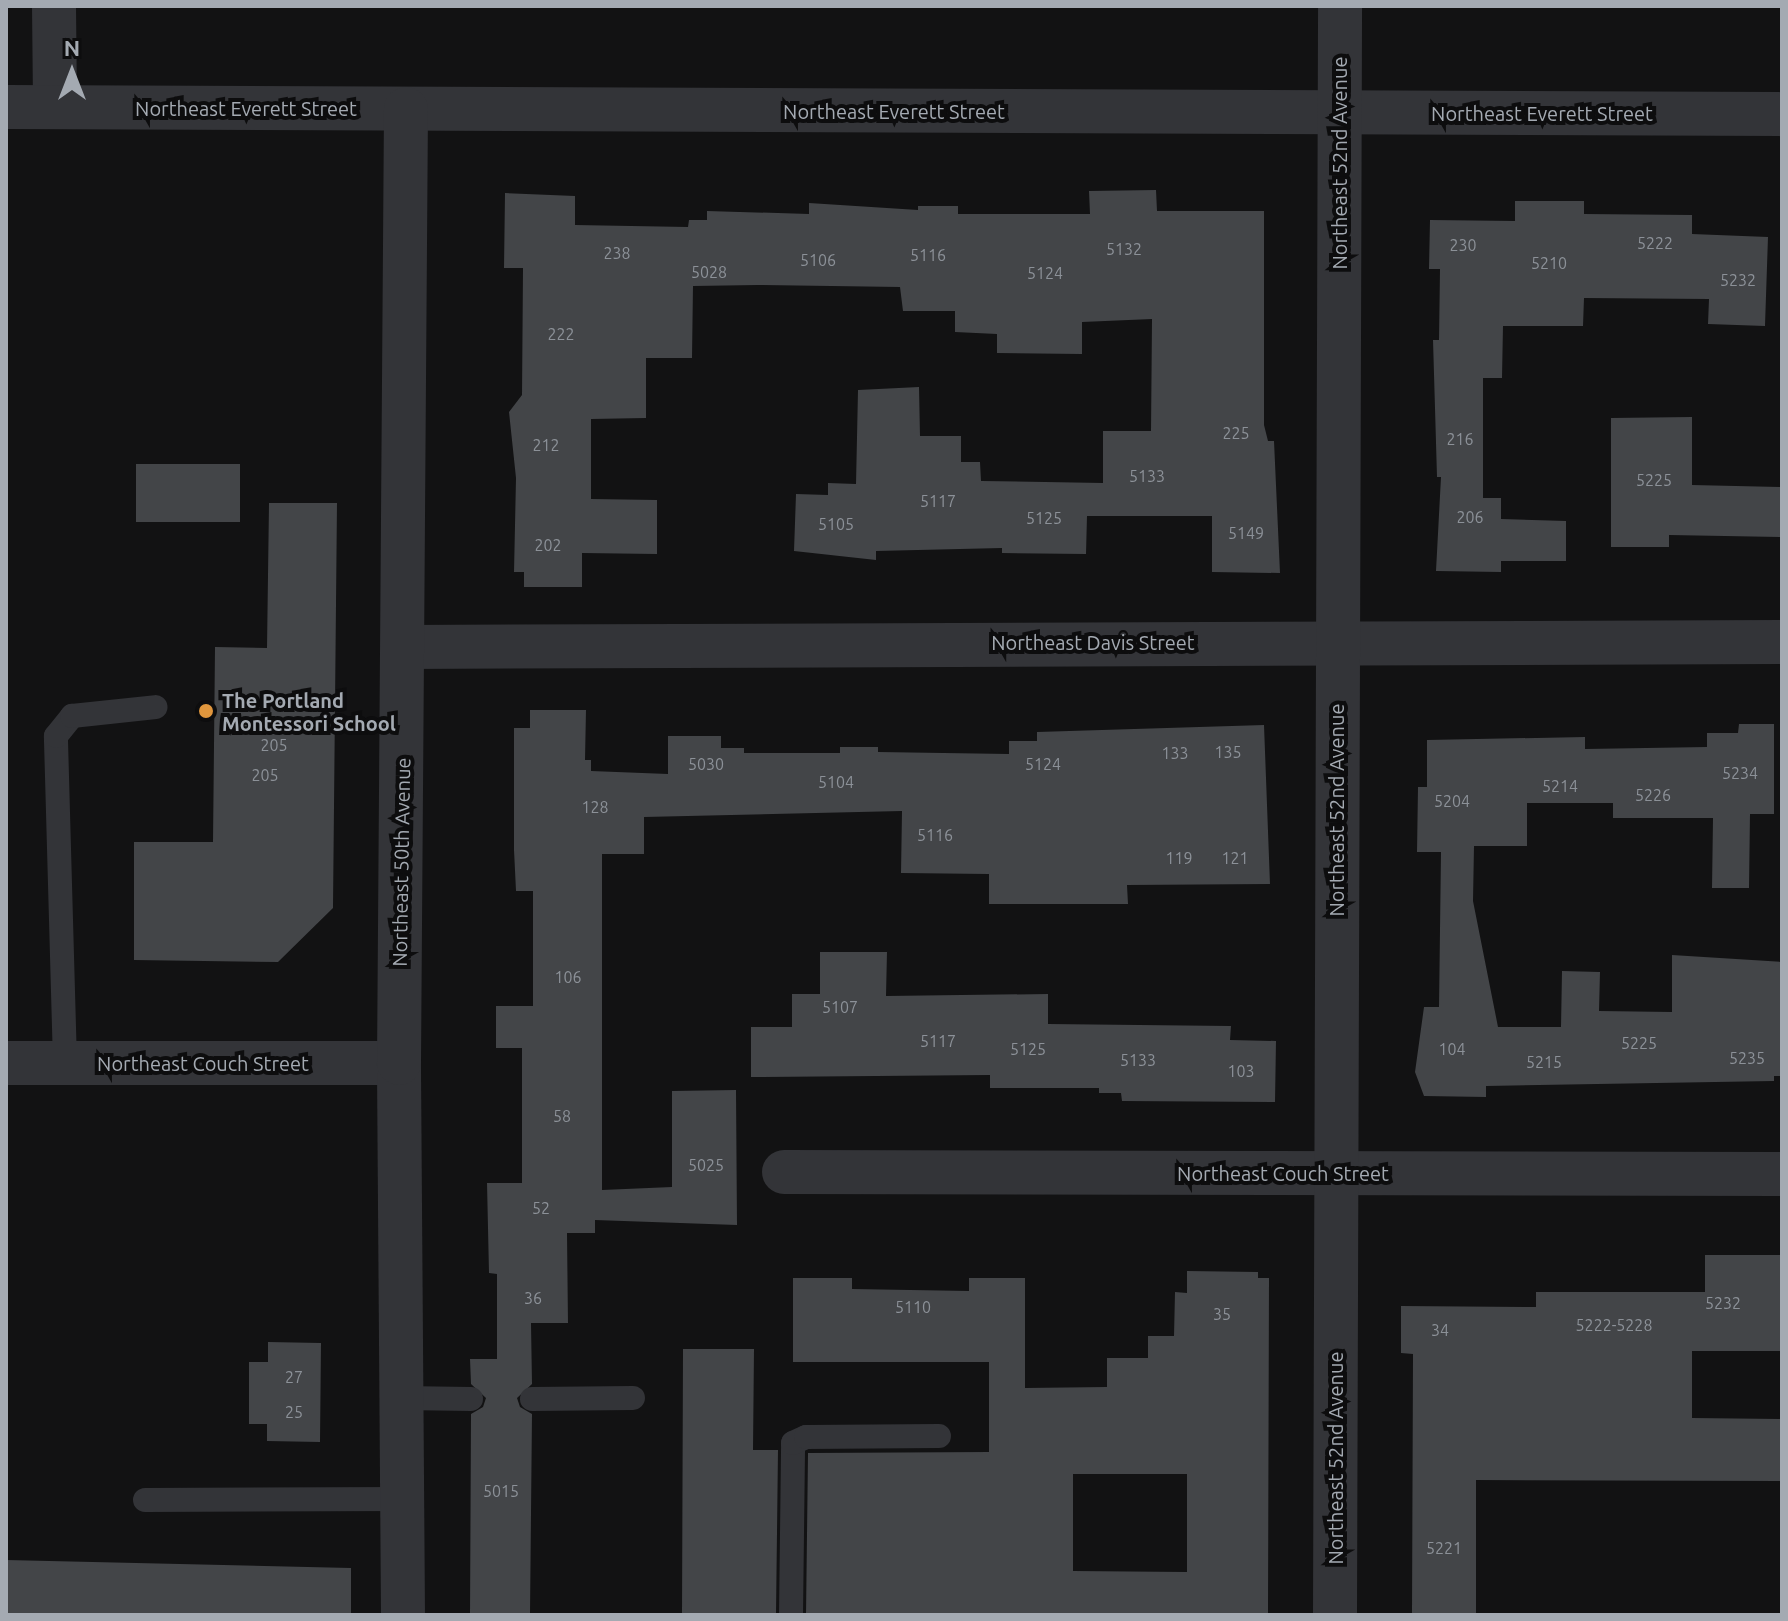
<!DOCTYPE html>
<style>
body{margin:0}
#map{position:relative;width:1788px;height:1621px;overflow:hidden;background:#121213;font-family:Ubuntu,sans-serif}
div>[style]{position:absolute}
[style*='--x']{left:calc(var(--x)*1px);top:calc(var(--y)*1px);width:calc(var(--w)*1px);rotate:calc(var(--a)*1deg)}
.building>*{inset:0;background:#434548;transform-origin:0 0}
.lane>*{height:24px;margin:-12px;padding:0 12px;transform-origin:12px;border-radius:12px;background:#333438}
.street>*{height:44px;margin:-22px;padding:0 22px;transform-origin:22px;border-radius:22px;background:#333438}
.dots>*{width:22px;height:22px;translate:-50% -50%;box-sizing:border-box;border:4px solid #0d0d0e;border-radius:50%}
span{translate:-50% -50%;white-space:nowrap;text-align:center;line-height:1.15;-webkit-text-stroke:8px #0d0d0e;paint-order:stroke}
.number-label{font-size:16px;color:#8c9198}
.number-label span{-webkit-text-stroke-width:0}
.street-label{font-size:20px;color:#a4aab2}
.poi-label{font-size:20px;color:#a4aab2;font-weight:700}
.left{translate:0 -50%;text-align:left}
.frame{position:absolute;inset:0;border:8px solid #a4aab2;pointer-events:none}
.north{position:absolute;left:32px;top:32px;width:80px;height:80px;-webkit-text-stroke:6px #0d0d0e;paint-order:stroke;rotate:0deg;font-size:22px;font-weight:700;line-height:32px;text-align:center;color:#a4aab2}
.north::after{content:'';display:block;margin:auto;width:28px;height:36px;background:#a4aab2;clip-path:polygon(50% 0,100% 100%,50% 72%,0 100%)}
</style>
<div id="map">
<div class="building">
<i style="clip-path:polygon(1156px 190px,1157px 211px,1264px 211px,1264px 425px,1268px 441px,1274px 441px,1280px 573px,1212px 572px,1212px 516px,1087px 516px,1086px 554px,1002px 553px,1002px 548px,876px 551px,876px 560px,794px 551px,796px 494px,828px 495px,828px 483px,856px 484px,858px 390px,919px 387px,920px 436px,961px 436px,961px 462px,980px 462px,981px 481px,1103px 483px,1103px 431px,1151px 431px,1152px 319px,1082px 322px,1082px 354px,997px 353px,997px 334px,955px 332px,955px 311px,903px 311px,900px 287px,758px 285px,693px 286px,692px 358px,646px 358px,646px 418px,591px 419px,591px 499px,657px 500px,657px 554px,582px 553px,582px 587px,524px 587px,524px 572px,514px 572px,516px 478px,509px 412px,522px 395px,523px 268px,504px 268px,505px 193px,575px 196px,575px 225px,688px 227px,689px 220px,707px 220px,707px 211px,809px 214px,809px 203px,918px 210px,918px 206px,958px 206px,958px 214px,1090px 214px,1089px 191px)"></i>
<i style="clip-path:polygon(1515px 201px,1584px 201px,1584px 214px,1692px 215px,1692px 234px,1768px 237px,1765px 326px,1708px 324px,1709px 299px,1584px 298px,1583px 326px,1503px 326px,1502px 378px,1483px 378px,1483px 498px,1501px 498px,1501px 519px,1566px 521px,1566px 561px,1501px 561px,1501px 572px,1436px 571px,1441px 477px,1437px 477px,1433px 340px,1439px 340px,1440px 269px,1429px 269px,1430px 220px,1515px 221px)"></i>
<i style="clip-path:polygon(1692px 417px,1692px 485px,1782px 487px,1782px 537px,1669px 535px,1669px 547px,1611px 547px,1611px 418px)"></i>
<i style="left:136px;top:464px;width:104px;height:58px"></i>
<i style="clip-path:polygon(269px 503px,337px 503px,333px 908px,278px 962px,134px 960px,134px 842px,213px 842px,215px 647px,267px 648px)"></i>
<i style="clip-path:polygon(530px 710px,586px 710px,585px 760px,591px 760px,591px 771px,668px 774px,668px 736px,721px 736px,721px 748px,744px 748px,744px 753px,840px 753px,840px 747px,878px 747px,878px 752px,1009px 754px,1009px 741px,1037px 741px,1037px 732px,1264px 725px,1270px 884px,1127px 885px,1128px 904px,989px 904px,989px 874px,901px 873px,902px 811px,644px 817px,644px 854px,602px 854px,602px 1190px,672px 1187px,672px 1091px,736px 1090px,737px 1225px,595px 1220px,595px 1233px,567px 1233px,568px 1323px,531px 1323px,532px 1384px,517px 1398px,520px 1407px,532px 1414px,530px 1615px,470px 1615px,471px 1414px,483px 1407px,486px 1398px,471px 1384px,470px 1359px,497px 1359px,497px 1274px,489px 1273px,487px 1183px,522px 1183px,522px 1048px,496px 1048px,496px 1006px,533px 1006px,533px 891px,516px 891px,514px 850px,514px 728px,530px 728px)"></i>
<i style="clip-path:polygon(1739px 724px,1774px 724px,1774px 814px,1750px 814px,1749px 888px,1712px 888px,1713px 818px,1613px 818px,1613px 803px,1527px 803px,1527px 846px,1474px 846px,1473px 901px,1498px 1027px,1561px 1027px,1562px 971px,1600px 972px,1599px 1011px,1672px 1012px,1672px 955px,1782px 962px,1782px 1076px,1774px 1076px,1774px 1081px,1486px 1086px,1486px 1097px,1424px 1096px,1415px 1072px,1424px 1007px,1439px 1007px,1441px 852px,1417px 852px,1418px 787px,1427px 787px,1427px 740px,1585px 737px,1585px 749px,1707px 747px,1707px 733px,1738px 733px)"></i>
<i style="clip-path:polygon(820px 952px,887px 952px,886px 996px,1048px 994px,1048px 1024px,1231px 1026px,1230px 1040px,1276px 1041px,1275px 1102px,1122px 1101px,1121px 1093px,1099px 1093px,1099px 1088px,990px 1088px,990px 1075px,751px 1077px,751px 1027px,792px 1027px,792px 994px,820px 994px)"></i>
<i style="clip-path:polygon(1705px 1255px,1782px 1255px,1782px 1351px,1692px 1351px,1692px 1418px,1782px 1419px,1782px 1481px,1476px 1480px,1476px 1615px,1412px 1615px,1413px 1354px,1401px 1353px,1401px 1306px,1536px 1307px,1536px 1292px,1705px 1292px)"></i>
<i style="clip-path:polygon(evenodd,1187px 1271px,1258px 1272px,1258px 1278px,1269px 1278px,1268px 1615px,806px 1615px,808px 1453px,989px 1452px,989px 1362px,793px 1362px,793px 1278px,852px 1278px,852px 1289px,969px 1291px,969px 1278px,1025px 1278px,1025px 1388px,1107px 1387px,1107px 1358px,1148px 1358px,1148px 1336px,1174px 1336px,1175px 1292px,1187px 1293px,1187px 1271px,1073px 1474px,1187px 1474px,1187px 1572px,1073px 1571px,1073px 1474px)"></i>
<i style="clip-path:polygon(268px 1342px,321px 1343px,320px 1442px,267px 1441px,267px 1424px,249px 1424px,249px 1362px,268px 1362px)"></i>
<i style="clip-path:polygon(683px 1349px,754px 1349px,753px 1450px,778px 1450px,776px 1615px,682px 1615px)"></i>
<i style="clip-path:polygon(6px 1560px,351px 1568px,351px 1615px,6px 1615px)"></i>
</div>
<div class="lane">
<i style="--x:65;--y:1063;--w:327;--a:-91.6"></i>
<i style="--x:56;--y:736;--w:26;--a:-51"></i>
<i style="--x:72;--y:716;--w:84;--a:-6.1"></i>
<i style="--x:402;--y:1398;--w:69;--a:0.8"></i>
<i style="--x:532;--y:1399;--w:101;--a:-0.6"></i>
<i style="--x:145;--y:1500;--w:258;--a:-0.2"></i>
<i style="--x:791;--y:1615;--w:172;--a:-89.3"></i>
<i style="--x:793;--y:1443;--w:14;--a:-25"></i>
<i style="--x:806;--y:1437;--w:133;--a:-0.4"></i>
</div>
<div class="street">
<i style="--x:54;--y:6;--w:101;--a:89.4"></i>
<i style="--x:6;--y:107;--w:1776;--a:0.23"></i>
<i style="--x:403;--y:647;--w:1379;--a:-0.21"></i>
<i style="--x:6;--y:1063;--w:393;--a:0"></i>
<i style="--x:784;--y:1172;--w:998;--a:0.11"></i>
<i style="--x:403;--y:1615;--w:552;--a:-90.42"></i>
<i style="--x:399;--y:1063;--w:954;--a:-89.58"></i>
<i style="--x:1335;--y:1615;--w:1609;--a:-89.82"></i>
</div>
<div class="dots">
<i style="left:206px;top:711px;background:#e0963d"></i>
</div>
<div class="number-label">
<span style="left:1655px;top:243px">5222</span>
<span style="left:1463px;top:245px">230</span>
<span style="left:1124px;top:249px">5132</span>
<span style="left:617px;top:253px">238</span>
<span style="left:928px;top:255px">5116</span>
<span style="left:818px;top:260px">5106</span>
<span style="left:1549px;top:263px">5210</span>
<span style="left:709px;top:272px">5028</span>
<span style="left:1045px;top:273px">5124</span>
<span style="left:1738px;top:280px">5232</span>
<span style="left:561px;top:334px">222</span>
<span style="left:1236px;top:433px">225</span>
<span style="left:1460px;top:439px">216</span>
<span style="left:546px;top:445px">212</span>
<span style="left:1147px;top:476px">5133</span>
<span style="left:1654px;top:480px">5225</span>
<span style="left:938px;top:501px">5117</span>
<span style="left:1470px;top:517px">206</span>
<span style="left:1044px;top:518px">5125</span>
<span style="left:836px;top:524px">5105</span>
<span style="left:1246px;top:533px">5149</span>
<span style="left:548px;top:545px">202</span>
<span style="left:274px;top:745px">205</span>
<span style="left:1228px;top:752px">135</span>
<span style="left:1175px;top:753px">133</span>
<span style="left:706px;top:764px">5030</span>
<span style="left:1043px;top:764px">5124</span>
<span style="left:1740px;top:773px">5234</span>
<span style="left:265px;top:775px">205</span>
<span style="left:836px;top:782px">5104</span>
<span style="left:1560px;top:786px">5214</span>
<span style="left:1653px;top:795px">5226</span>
<span style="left:1452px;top:801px">5204</span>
<span style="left:595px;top:807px">128</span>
<span style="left:935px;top:835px">5116</span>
<span style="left:1179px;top:858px">119</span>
<span style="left:1235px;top:858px">121</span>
<span style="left:568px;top:977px">106</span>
<span style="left:840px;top:1007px">5107</span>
<span style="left:938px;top:1041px">5117</span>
<span style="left:1639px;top:1043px">5225</span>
<span style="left:1028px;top:1049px">5125</span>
<span style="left:1452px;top:1049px">104</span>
<span style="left:1747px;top:1058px">5235</span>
<span style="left:1138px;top:1060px">5133</span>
<span style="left:1544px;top:1062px">5215</span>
<span style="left:1241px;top:1071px">103</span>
<span style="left:562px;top:1116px">58</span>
<span style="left:706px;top:1165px">5025</span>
<span style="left:541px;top:1208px">52</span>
<span style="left:533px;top:1298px">36</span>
<span style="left:1723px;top:1303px">5232</span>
<span style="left:913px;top:1307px">5110</span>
<span style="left:1222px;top:1314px">35</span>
<span style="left:1614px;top:1325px">5222-5228</span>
<span style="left:1440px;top:1330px">34</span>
<span style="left:294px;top:1377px">27</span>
<span style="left:294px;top:1412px">25</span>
<span style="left:501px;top:1491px">5015</span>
<span style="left:1444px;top:1548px">5221</span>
</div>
<div class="street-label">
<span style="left:246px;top:108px">Northeast Everett Street</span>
<span style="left:894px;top:111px">Northeast Everett Street</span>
<span style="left:1542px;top:113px">Northeast Everett Street</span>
<span style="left:1339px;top:163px;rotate:-90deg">Northeast 52nd Avenue</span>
<span style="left:1093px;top:642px">Northeast Davis Street</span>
<span style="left:1336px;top:810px;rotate:-90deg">Northeast 52nd Avenue</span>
<span style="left:401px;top:862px;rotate:-89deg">Northeast 50th Avenue</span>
<span style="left:203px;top:1063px">Northeast Couch Street</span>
<span style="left:1283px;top:1173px">Northeast Couch Street</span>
<span style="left:1335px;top:1458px;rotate:-90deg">Northeast 52nd Avenue</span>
</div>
<div class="poi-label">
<span class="left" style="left:222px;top:712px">The Portland<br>Montessori School</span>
</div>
<div class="frame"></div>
<div class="north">N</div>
</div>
